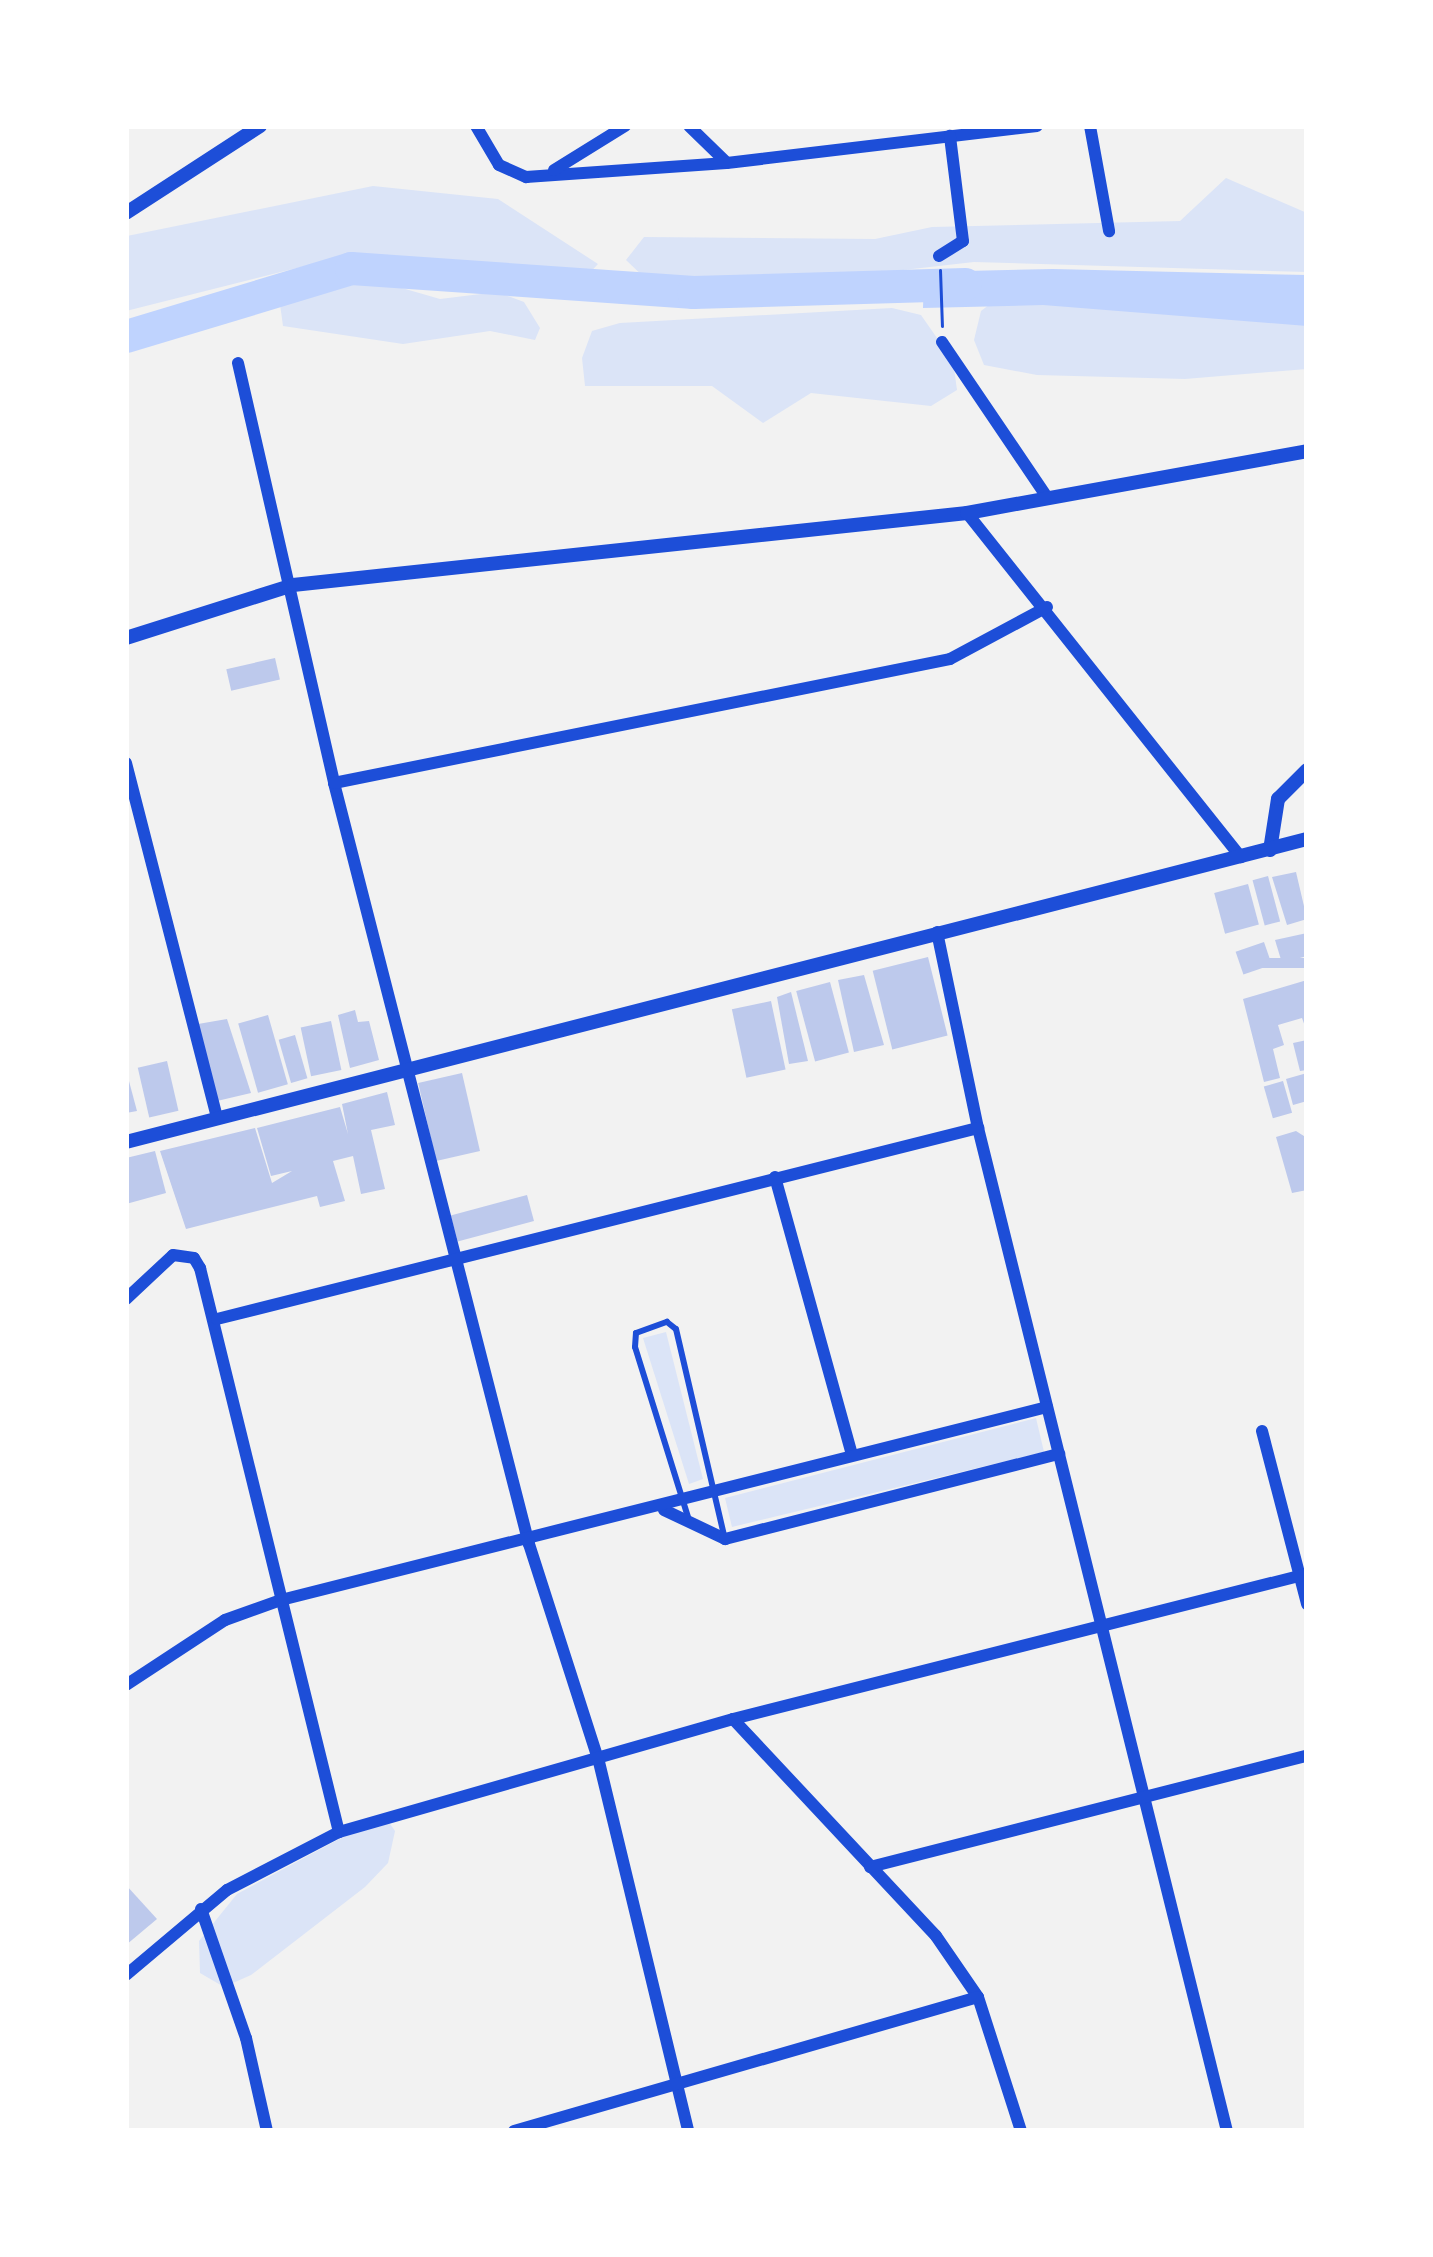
<!DOCTYPE html>
<style>
body{margin:0}
#map{position:relative;width:1433px;height:2257px;overflow:hidden;background:#f2f2f2;font-family:"Crimson Pro",serif}
div>[style]{position:absolute}
[style*='--x']{left:calc(var(--x)*1px);top:calc(var(--y)*1px);width:calc(var(--w)*1px);rotate:calc(var(--a)*1deg)}
.green>*{inset:0;background:#dbe4f7}
.water>*{inset:0;background:#bfd3fe}
.river>*{height:33px;margin:-16.5px;padding:0 16.5px;transform-origin:16.5px;border-radius:16.5px;background:#bfd3fe}
.building>*{inset:0;background:#bdc9ec;transform-origin:0 0}
.path>*{height:3px;margin:-1.5px;padding:0 1.5px;transform-origin:1.5px;border-radius:1.5px;background:#1d4ed8}
.service>*{height:6px;margin:-3px;padding:0 3px;transform-origin:3px;border-radius:3px;background:#1d4ed8}
.minor>*{height:12px;margin:-6px;padding:0 6px;transform-origin:6px;border-radius:6px;background:#1d4ed8}
.tertiary>*{height:14px;margin:-7px;padding:0 7px;transform-origin:7px;border-radius:7px;background:#1d4ed8}
span{translate:-50% -50%;white-space:nowrap;text-align:center;line-height:1.15;-webkit-text-stroke:12px #fff;paint-order:stroke}
.frame{position:absolute;inset:0;border:129px solid #fff;pointer-events:none}
</style>
<div id="map">
<div class="green">
<i style="clip-path:polygon(1226px 178px,1307px 213px,1307px 272px,974px 262px,708px 292px,650px 283px,626px 260px,644px 237px,875px 239px,932px 227px,1180px 221px)"></i>
<i style="clip-path:polygon(373px 186px,498px 199px,598px 264px,578px 285px,341px 257px,126px 311px,127px 236px)"></i>
<i style="clip-path:polygon(357px 275px,440px 299px,497px 292px,524px 302px,540px 328px,535px 340px,490px 331px,403px 344px,283px 326px,279px 297px,300px 276px)"></i>
<i style="clip-path:polygon(1004px 293px,1307px 319px,1307px 369px,1185px 379px,1037px 375px,984px 365px,974px 340px,981px 311px)"></i>
<i style="clip-path:polygon(892px 308px,921px 315px,953px 361px,957px 390px,931px 406px,811px 393px,763px 423px,712px 386px,585px 386px,582px 358px,592px 331px,620px 323px)"></i>
<i style="clip-path:polygon(666px 1332px,703px 1479px,689px 1484px,643px 1338px)"></i>
<i style="clip-path:polygon(1036px 1418px,1044px 1452px,732px 1527px,725px 1498px)"></i>
<i style="clip-path:polygon(384px 1815px,395px 1831px,388px 1863px,365px 1887px,251px 1975px,224px 1987px,200px 1973px,199px 1941px,237px 1894px)"></i>
</div>
<div class="water">
<i style="clip-path:polygon(1053px 269px,1307px 275px,1307px 326px,1043px 305px,923px 308px,924px 272px)"></i>
</div>
<div class="river">
<i style="--x:126;--y:336;--w:235;--a:-16.8"></i>
<i style="--x:351;--y:268;--w:343;--a:4"></i>
<i style="--x:693;--y:292;--w:272;--a:-1.7"></i>
</div>
<div class="building">
<i style="left:275px;top:658px;width:22px;height:50px;rotate:77deg"></i>
<i style="clip-path:polygon(1296px 872px,1307px 919px,1287px 925px,1272px 877px)"></i>
<i style="left:1268px;top:876px;width:47px;height:16px;rotate:75deg"></i>
<i style="left:1248px;top:884px;width:42px;height:35px;rotate:75deg"></i>
<i style="clip-path:polygon(1307px 933px,1307px 956px,1282px 963px,1275px 940px)"></i>
<i style="left:1264px;top:942px;width:24px;height:30px;rotate:71deg"></i>
<i style="left:928px;top:957px;width:81px;height:57px;rotate:76deg"></i>
<i style="left:1307px;top:958px;width:10px;height:52px;rotate:90deg"></i>
<i style="clip-path:polygon(864px 975px,884px 1045px,854px 1052px,838px 980px)"></i>
<i style="clip-path:polygon(1307px 980px,1307px 1032px,1302px 1018px,1278px 1025px,1284px 1045px,1273px 1049px,1280px 1078px,1264px 1082px,1243px 999px)"></i>
<i style="left:830px;top:982px;width:73px;height:35px;rotate:75deg"></i>
<i style="clip-path:polygon(791px 992px,808px 1061px,789px 1064px,777px 997px)"></i>
<i style="left:771px;top:1001px;width:70px;height:40px;rotate:78deg"></i>
<i style="clip-path:polygon(355px 1010px,358px 1022px,369px 1021px,379px 1060px,350px 1068px,338px 1015px)"></i>
<i style="left:268px;top:1015px;width:72px;height:31px;rotate:74deg"></i>
<i style="clip-path:polygon(227px 1019px,251px 1093px,217px 1101px,198px 1024px)"></i>
<i style="left:331px;top:1021px;width:50px;height:31px;rotate:78deg"></i>
<i style="left:295px;top:1035px;width:45px;height:17px;rotate:74deg"></i>
<i style="clip-path:polygon(1307px 1040px,1307px 1070px,1300px 1071px,1293px 1043px)"></i>
<i style="left:167px;top:1061px;width:51px;height:30px;rotate:77deg"></i>
<i style="clip-path:polygon(126px 1070px,137px 1111px,126px 1113px)"></i>
<i style="left:462px;top:1073px;width:80px;height:45px;rotate:77deg"></i>
<i style="clip-path:polygon(1307px 1073px,1307px 1101px,1293px 1105px,1286px 1079px)"></i>
<i style="left:1283px;top:1081px;width:33px;height:20px;rotate:74deg"></i>
<i style="clip-path:polygon(387px 1092px,395px 1125px,371px 1130px,385px 1189px,361px 1194px,353px 1156px,333px 1161px,345px 1201px,320px 1207px,317px 1196px,186px 1229px,160px 1151px,255px 1128px,272px 1183px,292px 1171px,271px 1176px,257px 1128px,340px 1107px,348px 1134px,342px 1104px)"></i>
<i style="clip-path:polygon(1296px 1131px,1307px 1138px,1307px 1190px,1292px 1193px,1276px 1137px)"></i>
<i style="clip-path:polygon(155px 1151px,166px 1193px,126px 1204px,126px 1158px)"></i>
<i style="left:527px;top:1195px;width:27px;height:79px;rotate:75deg"></i>
<i style="clip-path:polygon(126px 1885px,157px 1919px,126px 1945px)"></i>
</div>
<div class="path">
<i style="--x:940;--y:270;--w:56;--a:88"></i>
</div>
<div class="service">
<i style="--x:688;--y:1517;--w:178;--a:-107.3"></i>
<i style="--x:635;--y:1347;--w:14;--a:-86"></i>
<i style="--x:636;--y:1333;--w:33;--a:-20"></i>
<i style="--x:667;--y:1322;--w:11;--a:38"></i>
<i style="--x:676;--y:1329;--w:212;--a:76.9"></i>
</div>
<div class="minor">
<i style="--x:476;--y:126;--w:45;--a:59.5"></i>
<i style="--x:499;--y:165;--w:30;--a:24"></i>
<i style="--x:526;--y:177;--w:201;--a:-4"></i>
<i style="--x:727;--y:163;--w:312;--a:-6.8"></i>
<i style="--x:689;--y:126;--w:52;--a:44.2"></i>
<i style="--x:1090;--y:126;--w:107;--a:79.7"></i>
<i style="--x:554;--y:170;--w:84;--a:-31.8"></i>
<i style="--x:939;--y:256;--w:28;--a:-32"></i>
<i style="--x:963;--y:241;--w:106;--a:-97.1"></i>
<i style="--x:942;--y:342;--w:187;--a:55.9"></i>
<i style="--x:238;--y:363;--w:431;--a:77.1"></i>
<i style="--x:334;--y:783;--w:786;--a:75.63"></i>
<i style="--x:529;--y:1544;--w:229;--a:72.2"></i>
<i style="--x:599;--y:1762;--w:380;--a:76.4"></i>
<i style="--x:967;--y:513;--w:440;--a:51.5"></i>
<i style="--x:126;--y:763;--w:366;--a:75.6"></i>
<i style="--x:334;--y:783;--w:628;--a:-11.38"></i>
<i style="--x:950;--y:659;--w:110;--a:-28.2"></i>
<i style="--x:937;--y:932;--w:200;--a:78.2"></i>
<i style="--x:978;--y:1128;--w:1033;--a:76.06"></i>
<i style="--x:775;--y:1177;--w:288;--a:74.5"></i>
<i style="--x:126;--y:1299;--w:64;--a:-43.1"></i>
<i style="--x:173;--y:1255;--w:21;--a:8"></i>
<i style="--x:194;--y:1258;--w:12;--a:59"></i>
<i style="--x:200;--y:1268;--w:581;--a:76.16"></i>
<i style="--x:217;--y:1319;--w:785;--a:-14.09"></i>
<i style="--x:1262;--y:1431;--w:179;--a:75.4"></i>
<i style="--x:664;--y:1510;--w:68;--a:25.4"></i>
<i style="--x:725;--y:1539;--w:345;--a:-14.3"></i>
<i style="--x:126;--y:1685;--w:118;--a:-33.3"></i>
<i style="--x:225;--y:1620;--w:59;--a:-19.7"></i>
<i style="--x:281;--y:1600;--w:790;--a:-14.14"></i>
<i style="--x:733;--y:1719;--w:297;--a:46.9"></i>
<i style="--x:936;--y:1936;--w:74;--a:55.5"></i>
<i style="--x:978;--y:1997;--w:141;--a:72.2"></i>
<i style="--x:870;--y:1867;--w:451;--a:-14.3"></i>
<i style="--x:201;--y:1909;--w:137;--a:70.8"></i>
<i style="--x:246;--y:2038;--w:95;--a:77.3"></i>
<i style="--x:126;--y:1975;--w:132;--a:-40.1"></i>
<i style="--x:227;--y:1890;--w:126;--a:-27.4"></i>
<i style="--x:339;--y:1832;--w:410;--a:-16"></i>
<i style="--x:733;--y:1719;--w:592;--a:-14.18"></i>
<i style="--x:514;--y:2131;--w:483;--a:-16.1"></i>
</div>
<div class="tertiary">
<i style="--x:126;--y:213;--w:160;--a:-33"></i>
<i style="--x:126;--y:638;--w:175;--a:-17.6"></i>
<i style="--x:293;--y:585;--w:678;--a:-6.1"></i>
<i style="--x:967;--y:513;--w:346;--a:-10.3"></i>
<i style="--x:1270;--y:850;--w:52;--a:-81.1"></i>
<i style="--x:1278;--y:799;--w:41;--a:-45"></i>
<i style="--x:126;--y:1142;--w:1219;--a:-14.39"></i>
</div>
<div class="frame"></div>
</div>
